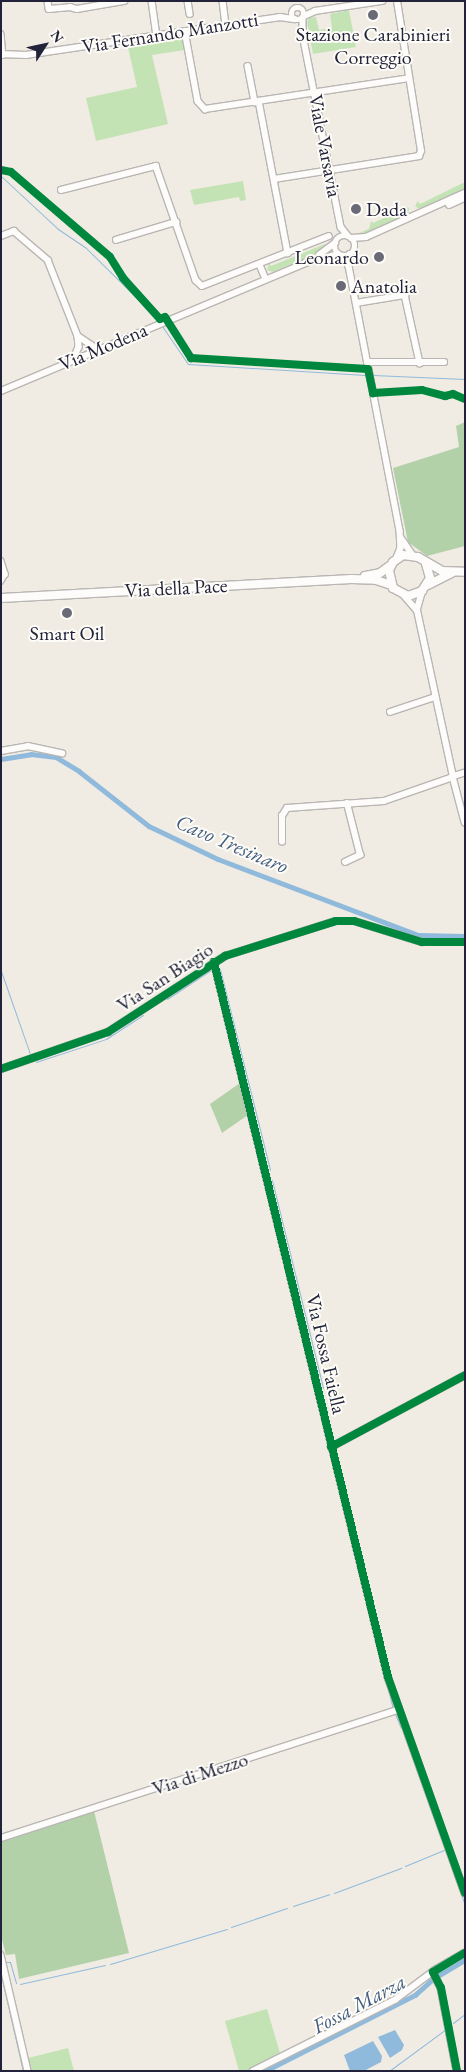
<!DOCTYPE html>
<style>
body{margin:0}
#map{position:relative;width:466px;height:2072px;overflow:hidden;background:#f1ece3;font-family:"EB Garamond",serif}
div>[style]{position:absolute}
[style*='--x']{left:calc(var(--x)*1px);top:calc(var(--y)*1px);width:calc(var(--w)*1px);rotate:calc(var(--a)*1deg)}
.green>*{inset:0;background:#c3e3b5}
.forest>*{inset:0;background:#b2d1a9}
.water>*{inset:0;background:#90badb}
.stream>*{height:1px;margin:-0.5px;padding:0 0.5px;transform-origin:0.5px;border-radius:0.5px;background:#90badb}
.canal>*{height:4.5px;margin:-2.25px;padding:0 2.25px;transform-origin:2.25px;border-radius:2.25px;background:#90badb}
.roads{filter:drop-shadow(1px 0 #b9b6b3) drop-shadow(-1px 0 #b9b6b3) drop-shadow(0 1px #b9b6b3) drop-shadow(0 -1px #b9b6b3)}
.minor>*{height:5.5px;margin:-2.75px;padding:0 2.75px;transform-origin:2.75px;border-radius:2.75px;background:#fdfcfb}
.minor>.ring{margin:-2.75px;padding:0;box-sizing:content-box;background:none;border:5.5px solid #fdfcfb;border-radius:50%}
.major>*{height:8px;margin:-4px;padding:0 4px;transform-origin:4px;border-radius:4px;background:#fdfcfb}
.cycleway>*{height:8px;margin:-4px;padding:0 4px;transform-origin:4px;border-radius:4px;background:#00873e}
.dots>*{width:14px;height:14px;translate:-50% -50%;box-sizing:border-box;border:2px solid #fdfcf7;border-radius:50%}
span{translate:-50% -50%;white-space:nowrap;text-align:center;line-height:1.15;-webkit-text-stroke:4px #fdfcf7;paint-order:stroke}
.street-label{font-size:20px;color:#22223b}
.poi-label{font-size:20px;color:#22223b}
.left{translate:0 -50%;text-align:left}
.right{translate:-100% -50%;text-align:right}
.water-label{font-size:21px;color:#415c82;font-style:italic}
.frame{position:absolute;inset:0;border:2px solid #22223b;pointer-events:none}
.north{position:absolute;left:20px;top:20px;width:50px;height:50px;-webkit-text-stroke:4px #fdfcf7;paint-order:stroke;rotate:55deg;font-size:14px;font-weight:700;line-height:20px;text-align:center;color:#22223b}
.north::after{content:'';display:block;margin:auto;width:18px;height:22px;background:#22223b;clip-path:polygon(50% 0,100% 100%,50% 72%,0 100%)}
</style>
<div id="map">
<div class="green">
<i style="clip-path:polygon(349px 10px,356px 47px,313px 54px,307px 22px,309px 18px,316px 17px,319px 30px,332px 28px,330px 14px)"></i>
<i style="clip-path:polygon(183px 34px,185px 50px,152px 55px,168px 124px,96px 141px,86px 98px,137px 87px,127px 43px)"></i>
<i style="clip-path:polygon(243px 181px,246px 200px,240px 201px,239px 197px,194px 205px,190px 190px)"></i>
<i style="clip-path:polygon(465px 182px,465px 191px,421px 210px,415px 206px,418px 201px,420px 204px)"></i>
<i style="clip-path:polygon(404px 206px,409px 208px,408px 217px,360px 236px,359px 233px,369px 229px,371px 221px,373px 223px,404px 209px)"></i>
<i style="clip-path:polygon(325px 244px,327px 249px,273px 272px,267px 270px,269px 263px,271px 266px)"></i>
<i style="clip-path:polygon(267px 2009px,280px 2053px,247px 2071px,239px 2071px,225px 2021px)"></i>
<i style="clip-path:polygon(68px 2048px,74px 2071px,31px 2071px,28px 2058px)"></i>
</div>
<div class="forest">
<i style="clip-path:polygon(465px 422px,465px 546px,427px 556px,408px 542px,393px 468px,459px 447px,456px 426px)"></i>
<i style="clip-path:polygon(240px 1083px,248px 1115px,222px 1133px,210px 1104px)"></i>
<i style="clip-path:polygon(94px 1811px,129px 1953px,19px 1979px,15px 1954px,6px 1955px,1px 1936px,1px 1841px)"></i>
</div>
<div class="water">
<i style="clip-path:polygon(395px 2030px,404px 2045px,402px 2050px,390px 2058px,378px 2037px)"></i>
<i style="clip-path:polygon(373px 2041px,382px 2056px,381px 2062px,364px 2071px,350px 2071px,344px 2055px)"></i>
</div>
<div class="stream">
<i style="--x:1;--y:176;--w:78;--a:42.9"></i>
<i style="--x:58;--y:229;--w:34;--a:34"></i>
<i style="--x:86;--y:248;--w:98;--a:44.6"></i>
<i style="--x:162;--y:326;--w:46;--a:55.6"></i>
<i style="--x:188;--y:364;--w:177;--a:3.6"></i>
<i style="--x:373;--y:375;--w:92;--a:2.5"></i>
<i style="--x:220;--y:969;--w:207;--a:76"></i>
<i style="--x:1;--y:971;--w:88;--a:70.7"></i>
<i style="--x:167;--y:999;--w:53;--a:-33.4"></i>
<i style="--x:36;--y:1062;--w:74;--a:-18.2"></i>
<i style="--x:106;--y:1039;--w:44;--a:-33"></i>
<i style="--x:272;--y:1180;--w:214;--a:76.2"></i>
<i style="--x:265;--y:1183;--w:106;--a:76.9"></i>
<i style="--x:290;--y:1290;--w:120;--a:76.5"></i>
<i style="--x:320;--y:1412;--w:39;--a:77"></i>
<i style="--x:370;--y:1620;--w:92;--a:75.5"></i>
<i style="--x:395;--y:1714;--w:15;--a:67"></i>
<i style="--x:403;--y:1732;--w:184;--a:70.3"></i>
<i style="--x:405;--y:1866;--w:42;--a:-22.3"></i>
<i style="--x:334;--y:1893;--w:72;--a:-20.5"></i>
<i style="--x:293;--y:1906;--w:38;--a:-18"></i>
<i style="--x:231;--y:1927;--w:59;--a:-18.7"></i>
<i style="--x:6;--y:1962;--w:4;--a:0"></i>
<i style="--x:10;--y:1962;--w:22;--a:74"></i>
<i style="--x:110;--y:1964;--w:122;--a:-16.7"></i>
<i style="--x:1;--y:1975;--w:98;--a:77.1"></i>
<i style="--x:20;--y:1984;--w:87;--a:-12.6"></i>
<i style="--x:453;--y:2023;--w:15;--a:-37"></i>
<i style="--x:389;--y:2071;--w:71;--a:-36.4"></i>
</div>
<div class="canal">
<i style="--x:1;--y:759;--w:30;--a:-9"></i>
<i style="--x:31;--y:754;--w:25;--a:7"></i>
<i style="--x:56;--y:757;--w:27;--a:31"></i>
<i style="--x:79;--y:771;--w:89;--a:38.2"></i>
<i style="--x:149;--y:826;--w:76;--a:25.6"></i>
<i style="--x:218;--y:859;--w:214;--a:20.8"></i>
<i style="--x:418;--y:935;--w:47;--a:1.2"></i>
<i style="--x:265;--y:2071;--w:168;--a:-26.9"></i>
<i style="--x:415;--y:1995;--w:24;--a:-42"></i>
<i style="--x:433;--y:1979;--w:37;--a:-31"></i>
</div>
<div class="roads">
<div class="minor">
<i style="--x:48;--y:1;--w:8;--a:83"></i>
<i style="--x:49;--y:9;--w:21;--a:-5"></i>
<i style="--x:70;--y:7;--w:7;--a:16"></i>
<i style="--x:77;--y:9;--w:48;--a:-9.7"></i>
<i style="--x:152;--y:1;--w:34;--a:82"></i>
<i style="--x:188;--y:1;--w:13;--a:81"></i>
<i style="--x:223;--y:1;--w:23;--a:83"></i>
<i class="ring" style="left:292px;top:8px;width:6.5px;height:6.5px"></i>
<i style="--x:304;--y:16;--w:12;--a:-24"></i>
<i style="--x:315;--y:11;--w:68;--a:-8.5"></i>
<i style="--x:303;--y:18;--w:17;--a:90"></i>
<i style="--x:303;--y:35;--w:196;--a:78.8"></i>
<i style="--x:341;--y:227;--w:11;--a:52"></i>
<i style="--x:185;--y:31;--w:71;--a:79.5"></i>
<i style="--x:198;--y:101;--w:11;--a:49"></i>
<i style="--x:205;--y:109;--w:206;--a:-8.6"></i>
<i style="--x:1;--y:34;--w:21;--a:85"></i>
<i style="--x:1;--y:54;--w:25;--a:2"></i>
<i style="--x:26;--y:55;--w:257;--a:-8.5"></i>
<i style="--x:280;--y:17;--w:15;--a:8"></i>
<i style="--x:248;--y:66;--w:37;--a:79"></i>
<i style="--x:259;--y:101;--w:155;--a:79.2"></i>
<i style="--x:274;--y:179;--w:147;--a:-9"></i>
<i style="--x:419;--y:156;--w:5;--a:-68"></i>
<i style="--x:421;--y:151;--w:152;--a:-99.1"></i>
<i style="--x:61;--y:190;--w:98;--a:-14.2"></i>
<i style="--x:156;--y:166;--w:121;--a:70.7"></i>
<i style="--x:196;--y:280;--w:8;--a:45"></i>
<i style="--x:202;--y:286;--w:136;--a:-21.5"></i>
<i style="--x:449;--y:205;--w:17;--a:-24"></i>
<i style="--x:1;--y:236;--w:14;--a:-21"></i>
<i style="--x:14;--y:231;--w:45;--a:40.5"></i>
<i style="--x:48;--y:260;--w:82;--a:68.5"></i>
<i style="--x:78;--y:336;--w:11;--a:85"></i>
<i style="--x:79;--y:347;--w:13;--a:113"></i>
<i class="ring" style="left:335px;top:236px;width:14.5px;height:14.5px"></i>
<i style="--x:351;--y:238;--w:15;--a:-4"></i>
<i style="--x:366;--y:237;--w:108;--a:-24"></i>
<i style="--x:116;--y:240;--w:63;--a:-16.7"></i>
<i style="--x:350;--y:254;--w:12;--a:95"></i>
<i style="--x:349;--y:266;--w:270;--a:79.1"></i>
<i style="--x:400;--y:531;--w:17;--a:87"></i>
<i style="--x:401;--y:548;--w:11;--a:112"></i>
<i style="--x:319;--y:255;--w:20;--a:-37"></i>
<i style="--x:260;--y:265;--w:15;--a:67"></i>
<i style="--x:356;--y:303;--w:50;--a:-9.3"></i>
<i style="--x:405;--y:295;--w:70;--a:77.6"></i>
<i style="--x:78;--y:336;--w:23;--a:34"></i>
<i style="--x:367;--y:362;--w:77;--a:0"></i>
<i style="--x:1;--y:391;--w:330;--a:-22.8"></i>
<i style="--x:305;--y:263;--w:34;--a:-15"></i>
<i style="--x:402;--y:539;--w:18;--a:56"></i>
<i style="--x:1;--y:561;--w:14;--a:73"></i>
<i style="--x:5;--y:574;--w:8;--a:120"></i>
<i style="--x:417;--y:609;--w:19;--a:-74"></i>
<i style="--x:390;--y:712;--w:47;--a:-18.4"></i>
<i style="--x:1;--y:751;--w:27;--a:-10"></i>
<i style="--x:28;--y:746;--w:35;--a:12"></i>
<i style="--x:465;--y:773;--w:13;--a:162"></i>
<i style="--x:453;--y:777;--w:47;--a:75.1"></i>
<i style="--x:282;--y:842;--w:26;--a:-90"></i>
<i style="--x:282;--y:816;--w:9;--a:-58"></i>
<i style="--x:287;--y:808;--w:97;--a:-4.1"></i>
<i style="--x:384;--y:801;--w:73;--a:-19.2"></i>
<i style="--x:453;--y:777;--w:170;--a:-102.2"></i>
<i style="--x:417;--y:611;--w:21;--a:-131"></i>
<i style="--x:345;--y:862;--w:17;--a:-25"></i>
<i style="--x:360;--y:855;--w:53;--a:-104.3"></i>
<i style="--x:214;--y:962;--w:736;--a:76.32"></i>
<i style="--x:388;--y:1677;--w:229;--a:70.4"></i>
<i style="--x:1;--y:1069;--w:113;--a:-19.1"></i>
<i style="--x:108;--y:1032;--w:140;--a:-33"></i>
<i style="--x:225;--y:956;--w:116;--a:-17.5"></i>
<i style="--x:336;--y:921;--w:18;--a:0"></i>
<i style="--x:354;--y:921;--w:71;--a:17.2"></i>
<i style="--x:422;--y:942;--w:43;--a:0"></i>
<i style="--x:331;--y:1447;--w:152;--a:-28.2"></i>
<i style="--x:1;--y:1838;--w:417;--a:-17.9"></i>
<i style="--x:1;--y:1955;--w:119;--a:76.9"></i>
<i style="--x:433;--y:1972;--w:18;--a:63"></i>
<i style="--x:441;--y:1988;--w:85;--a:79.1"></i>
<i style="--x:253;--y:2071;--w:159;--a:-26.6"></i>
<i style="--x:395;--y:2000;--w:50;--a:-36.9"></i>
<i style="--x:435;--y:1970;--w:34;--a:-30"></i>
</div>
<div class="major">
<i style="--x:426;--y:564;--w:15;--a:74"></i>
<i style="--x:430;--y:578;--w:15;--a:122"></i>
<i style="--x:422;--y:591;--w:15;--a:160"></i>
<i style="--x:408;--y:596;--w:17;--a:-152"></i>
<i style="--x:393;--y:588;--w:18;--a:-103"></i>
<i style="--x:389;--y:570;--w:9;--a:-63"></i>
<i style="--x:393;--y:562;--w:12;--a:-35"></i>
<i style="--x:403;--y:555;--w:15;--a:8"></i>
<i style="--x:418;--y:557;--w:28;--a:30"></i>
<i style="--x:442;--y:571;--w:23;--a:2"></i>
<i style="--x:365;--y:576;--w:15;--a:-11"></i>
<i style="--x:380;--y:573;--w:14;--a:-36"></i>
<i style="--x:428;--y:585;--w:27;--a:-27"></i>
<i style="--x:1;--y:598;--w:351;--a:-3.1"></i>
<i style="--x:351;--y:579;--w:25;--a:2"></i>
<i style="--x:376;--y:580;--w:16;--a:18"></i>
</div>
</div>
<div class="cycleway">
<i style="--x:1;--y:170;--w:10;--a:11"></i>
<i style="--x:11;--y:172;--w:130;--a:40.6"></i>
<i style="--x:110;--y:257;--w:25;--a:58"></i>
<i style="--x:123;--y:278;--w:55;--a:47.9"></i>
<i style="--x:160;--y:319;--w:5;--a:-22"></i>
<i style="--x:165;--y:317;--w:49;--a:57.6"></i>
<i style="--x:191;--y:358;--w:177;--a:3.6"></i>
<i style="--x:368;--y:369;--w:25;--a:78"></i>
<i style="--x:373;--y:393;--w:49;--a:-3.5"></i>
<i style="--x:422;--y:390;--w:24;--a:15"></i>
<i style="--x:445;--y:396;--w:8;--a:-14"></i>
<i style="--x:453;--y:394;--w:13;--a:23"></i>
<i style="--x:214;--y:962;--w:736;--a:76.32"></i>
<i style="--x:388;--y:1677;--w:229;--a:70.4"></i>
<i style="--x:1;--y:1069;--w:113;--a:-19.1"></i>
<i style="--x:108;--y:1032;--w:140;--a:-33"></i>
<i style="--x:225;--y:956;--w:116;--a:-17.5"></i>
<i style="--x:336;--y:921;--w:18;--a:0"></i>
<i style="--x:354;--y:921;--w:71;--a:17.2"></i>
<i style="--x:422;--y:942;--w:43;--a:0"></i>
<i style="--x:331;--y:1447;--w:152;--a:-28.2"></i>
<i style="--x:457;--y:2071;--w:85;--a:-100.9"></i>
<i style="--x:441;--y:1988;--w:18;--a:-117"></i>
<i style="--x:433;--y:1972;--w:37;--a:-31"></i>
</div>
<div class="dots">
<i style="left:373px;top:15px;background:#6a6976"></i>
<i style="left:356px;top:209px;background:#6a6976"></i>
<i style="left:379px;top:257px;background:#6a6976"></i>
<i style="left:341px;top:286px;background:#6a6976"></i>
<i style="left:67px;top:613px;background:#6a6976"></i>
</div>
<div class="street-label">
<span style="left:170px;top:33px;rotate:-9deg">Via Fernando Manzotti</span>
<span style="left:325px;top:146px;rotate:79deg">Viale Varsavia</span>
<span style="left:103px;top:347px;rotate:-23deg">Via Modena</span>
<span style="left:176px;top:588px;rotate:-3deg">Via della Pace</span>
<span style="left:165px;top:977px;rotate:-33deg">Via San Biagio</span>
<span style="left:326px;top:1354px;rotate:77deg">Via Fossa Faiella</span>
<span style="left:200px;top:1774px;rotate:-18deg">Via di Mezzo</span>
</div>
<div class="poi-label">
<span style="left:373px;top:46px">Stazione Carabinieri<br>Correggio</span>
<span class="left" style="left:366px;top:209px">Dada</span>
<span class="right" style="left:369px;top:257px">Leonardo</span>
<span class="left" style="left:351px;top:286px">Anatolia</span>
<span style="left:67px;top:633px">Smart Oil</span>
</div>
<div class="water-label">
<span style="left:232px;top:844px;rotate:23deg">Cavo Tresinaro</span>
<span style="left:359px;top:2004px;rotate:-28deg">Fossa Marza</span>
</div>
<div class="frame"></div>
<div class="north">N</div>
</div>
